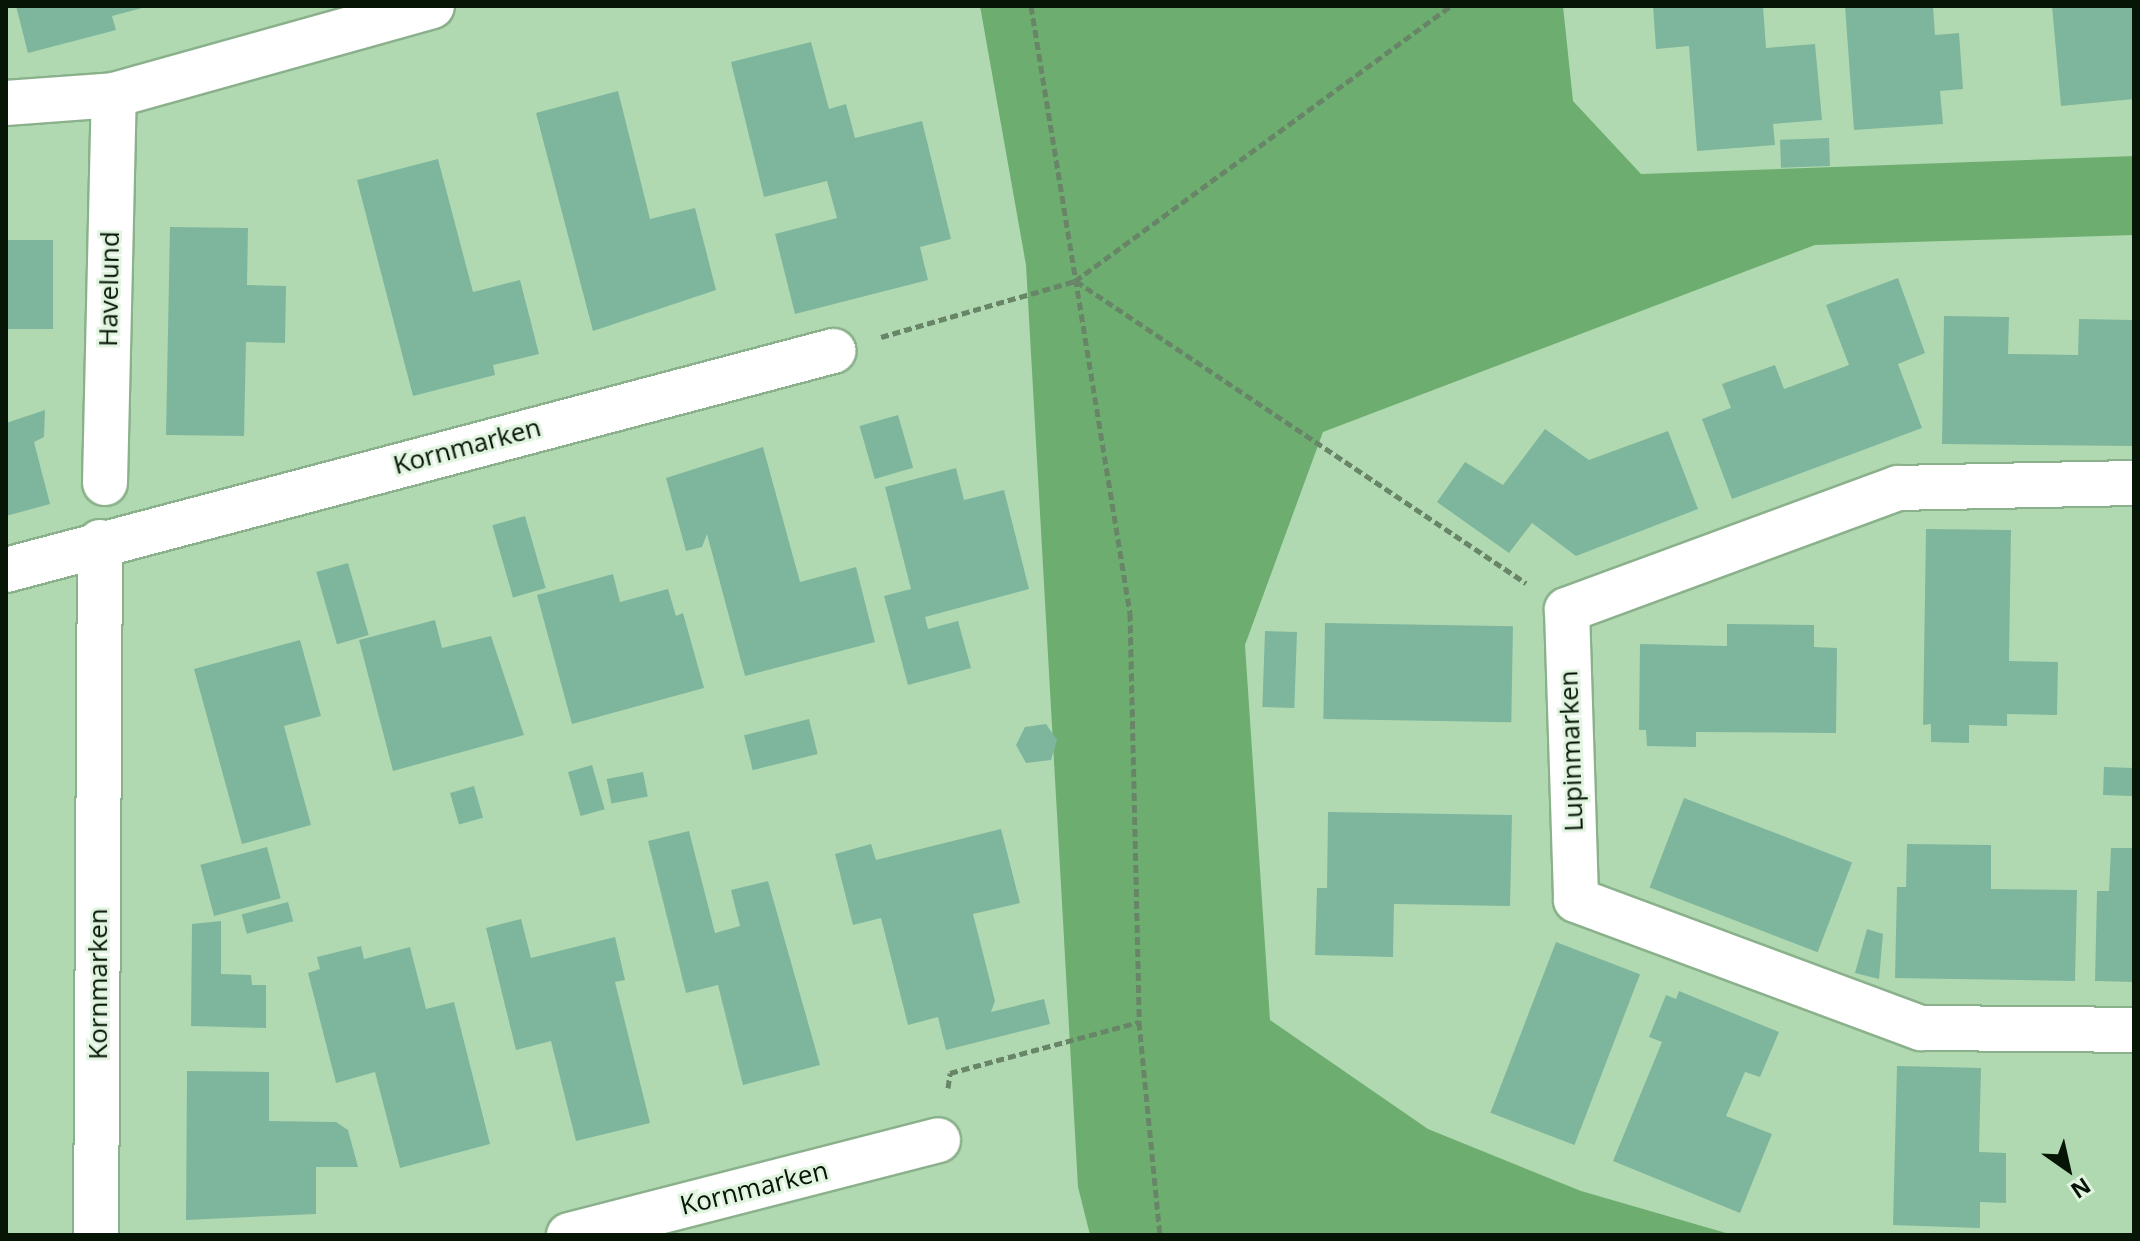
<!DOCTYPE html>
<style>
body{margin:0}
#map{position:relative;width:2140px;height:1241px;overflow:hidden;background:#b1d9b1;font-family:"Open Sans",sans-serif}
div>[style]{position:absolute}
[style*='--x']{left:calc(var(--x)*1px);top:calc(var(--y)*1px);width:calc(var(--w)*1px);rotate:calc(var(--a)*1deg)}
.green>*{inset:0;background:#6dae70}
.building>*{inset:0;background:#7eb69d;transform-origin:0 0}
.path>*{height:5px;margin-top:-2.5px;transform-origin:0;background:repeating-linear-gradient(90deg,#688568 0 8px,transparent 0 12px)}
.roads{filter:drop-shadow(2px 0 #8ab18b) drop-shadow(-2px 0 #8ab18b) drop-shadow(0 2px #8ab18b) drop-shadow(0 -2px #8ab18b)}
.street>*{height:44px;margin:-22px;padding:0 22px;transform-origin:22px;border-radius:22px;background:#fff}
span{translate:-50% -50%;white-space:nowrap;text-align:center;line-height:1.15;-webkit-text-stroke:6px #e0f4df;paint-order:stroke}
.street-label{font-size:26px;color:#071507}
.frame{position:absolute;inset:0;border:8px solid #071507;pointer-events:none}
.north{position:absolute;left:2028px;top:1129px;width:80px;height:80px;-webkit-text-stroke:6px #e0f4df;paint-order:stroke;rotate:146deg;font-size:22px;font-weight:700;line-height:32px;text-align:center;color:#071507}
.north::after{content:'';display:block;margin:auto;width:28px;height:36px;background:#071507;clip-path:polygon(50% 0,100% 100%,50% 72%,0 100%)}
</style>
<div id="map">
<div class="green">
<i style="clip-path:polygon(980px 6px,1563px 6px,1573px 101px,1641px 174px,2134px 156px,2134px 235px,1815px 245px,1323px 432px,1245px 645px,1270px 1020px,1428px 1129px,1581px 1191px,1733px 1235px,1090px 1235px,1078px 1187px,1026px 265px)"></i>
</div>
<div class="building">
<i style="clip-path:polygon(16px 6px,146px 6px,146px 7px,112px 16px,116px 30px,28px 53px)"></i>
<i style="clip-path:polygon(1653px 6px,1763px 6px,1766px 48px,1815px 44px,1822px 120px,1773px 124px,1775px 145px,1697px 151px,1689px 46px,1656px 49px)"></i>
<i style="clip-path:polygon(1845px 6px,1933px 6px,1935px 35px,1959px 33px,1963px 89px,1940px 91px,1943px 124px,1854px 130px)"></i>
<i style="clip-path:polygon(2052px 6px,2134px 6px,2134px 99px,2061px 106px)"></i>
<i style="clip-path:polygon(811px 42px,829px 109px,846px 104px,855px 138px,922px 121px,951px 239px,920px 247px,928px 280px,795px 314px,775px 234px,837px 218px,827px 181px,764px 197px,731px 62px)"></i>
<i style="clip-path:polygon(618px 91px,650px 219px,695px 208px,716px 290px,593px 331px,536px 113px)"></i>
<i style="left:1829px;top:138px;width:28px;height:49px;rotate:88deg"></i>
<i style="clip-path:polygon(438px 159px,473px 292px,520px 280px,539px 354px,493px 365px,495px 375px,413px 396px,357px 180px)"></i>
<i style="clip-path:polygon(170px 227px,248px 228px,247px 285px,286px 286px,285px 343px,246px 342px,244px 436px,166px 435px)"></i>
<i style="left:6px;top:240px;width:47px;height:89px"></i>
<i style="clip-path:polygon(1898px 278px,1925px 353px,1898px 364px,1922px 428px,1732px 499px,1702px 419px,1731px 408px,1722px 384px,1775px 365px,1784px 389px,1849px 365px,1826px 305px)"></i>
<i style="clip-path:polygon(1944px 316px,2009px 317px,2008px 354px,2078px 355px,2079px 319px,2134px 320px,2134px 446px,1942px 444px)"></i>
<i style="clip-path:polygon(45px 410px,44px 437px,34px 442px,50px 504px,6px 516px,6px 423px)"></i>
<i style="left:898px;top:415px;width:55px;height:40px;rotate:74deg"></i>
<i style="clip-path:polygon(1545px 429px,1589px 460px,1668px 431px,1698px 509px,1576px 556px,1532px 523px,1509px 553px,1437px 502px,1465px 462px,1503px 485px)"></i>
<i style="clip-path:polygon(763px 447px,800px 582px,856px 567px,875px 642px,745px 676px,707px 534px,702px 547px,686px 551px,666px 478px)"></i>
<i style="clip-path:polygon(956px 468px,964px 500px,1004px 490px,1029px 589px,925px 617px,928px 629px,958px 621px,971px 668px,908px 685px,884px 596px,911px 589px,885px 487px)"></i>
<i style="left:525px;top:516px;width:75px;height:34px;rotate:74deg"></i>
<i style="clip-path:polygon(1926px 529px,2011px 530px,2009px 661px,2058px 662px,2057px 715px,2007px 714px,2007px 726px,1969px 725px,1969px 743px,1931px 742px,1931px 724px,1923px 725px)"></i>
<i style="left:348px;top:563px;width:75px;height:33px;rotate:74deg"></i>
<i style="clip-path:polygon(613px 574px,620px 602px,668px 589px,676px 616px,683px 613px,704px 688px,572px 724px,537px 595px)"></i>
<i style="clip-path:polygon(435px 620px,442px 648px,491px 636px,524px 735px,393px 771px,359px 640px)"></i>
<i style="left:1325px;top:623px;width:188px;height:96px;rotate:1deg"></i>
<i style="clip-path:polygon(1727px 624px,1814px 625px,1814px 647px,1837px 648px,1836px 733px,1696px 732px,1696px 747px,1647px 746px,1646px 730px,1639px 730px,1640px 644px,1727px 646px)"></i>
<i style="left:1265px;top:631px;width:32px;height:76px;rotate:2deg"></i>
<i style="clip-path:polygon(300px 640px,321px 716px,284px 726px,311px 825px,242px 844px,194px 669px)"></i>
<i style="left:809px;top:719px;width:36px;height:67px;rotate:76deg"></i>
<i style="clip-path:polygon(1046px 724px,1057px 740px,1051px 760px,1026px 763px,1016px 745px,1025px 727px)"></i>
<i style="left:592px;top:765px;width:46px;height:25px;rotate:74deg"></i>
<i style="left:2104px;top:767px;width:30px;height:28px;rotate:2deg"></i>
<i style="left:643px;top:772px;width:25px;height:37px;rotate:79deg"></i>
<i style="left:474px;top:786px;width:33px;height:25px;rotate:74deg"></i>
<i style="left:1684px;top:798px;width:180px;height:96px;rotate:21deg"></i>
<i style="clip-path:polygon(1328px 812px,1512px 815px,1510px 906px,1394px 904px,1393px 957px,1315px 955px,1317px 888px,1327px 888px)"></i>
<i style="clip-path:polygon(1001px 829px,1020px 903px,973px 914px,995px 1001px,991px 1012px,1044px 999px,1050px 1024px,946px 1050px,938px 1017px,908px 1025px,881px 918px,853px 925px,835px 854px,871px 844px,876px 860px)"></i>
<i style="clip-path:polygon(689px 831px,715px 933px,740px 926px,731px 890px,768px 881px,820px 1065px,743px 1085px,718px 985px,686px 993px,648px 841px)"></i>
<i style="clip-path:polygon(1907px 844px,1991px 845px,1991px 889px,2077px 890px,2075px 981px,1895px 978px,1897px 887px,1906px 887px)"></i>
<i style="left:267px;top:847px;width:53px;height:69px;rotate:75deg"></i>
<i style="clip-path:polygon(2111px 848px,2134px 848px,2134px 982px,2095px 981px,2097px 891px,2109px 891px)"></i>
<i style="left:288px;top:902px;width:20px;height:48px;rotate:75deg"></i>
<i style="clip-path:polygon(521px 919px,531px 958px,615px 937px,625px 980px,615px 982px,650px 1123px,576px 1141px,551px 1041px,516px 1050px,486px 928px)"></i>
<i style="clip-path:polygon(221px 921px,221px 974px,251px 975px,252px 985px,266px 985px,266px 1028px,191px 1026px,192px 924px)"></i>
<i style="clip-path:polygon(1867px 929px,1883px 934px,1879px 979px,1855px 973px)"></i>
<i style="left:1556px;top:942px;width:90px;height:183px;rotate:21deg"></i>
<i style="clip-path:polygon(361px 946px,364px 959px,410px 947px,426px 1009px,454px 1002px,490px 1144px,400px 1168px,375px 1072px,336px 1083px,308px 973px,320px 969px,317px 957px)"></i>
<i style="clip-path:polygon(1679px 991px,1779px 1032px,1760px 1077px,1745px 1072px,1726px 1116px,1772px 1134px,1740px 1213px,1613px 1161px,1662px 1042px,1649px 1037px,1666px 995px,1676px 999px)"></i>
<i style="clip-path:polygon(1897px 1066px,1981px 1068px,1979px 1152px,2006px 1153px,2006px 1203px,1980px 1202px,1980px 1228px,1893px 1225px)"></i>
<i style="clip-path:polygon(187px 1071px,269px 1072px,269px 1121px,336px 1122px,348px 1130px,358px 1167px,316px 1167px,316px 1214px,186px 1220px)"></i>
</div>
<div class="path">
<i style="--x:1031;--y:6;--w:615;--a:80.74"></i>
<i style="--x:1130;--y:613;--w:409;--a:88.7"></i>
<i style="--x:1139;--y:1022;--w:214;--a:84.4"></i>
<i style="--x:1076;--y:281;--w:542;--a:33.87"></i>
<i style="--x:881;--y:337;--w:202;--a:-16.1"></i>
<i style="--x:1075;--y:281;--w:466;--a:-36.2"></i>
<i style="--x:948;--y:1088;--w:15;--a:-82"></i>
<i style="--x:950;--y:1073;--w:196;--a:-15.1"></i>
</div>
<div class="roads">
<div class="street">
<i style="--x:6;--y:103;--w:108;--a:-4.2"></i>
<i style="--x:114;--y:95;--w:330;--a:-15.6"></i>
<i style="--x:105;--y:483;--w:388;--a:-88.7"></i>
<i style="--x:2134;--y:483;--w:236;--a:178.8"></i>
<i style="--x:1898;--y:488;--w:353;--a:159.8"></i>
<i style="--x:1567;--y:610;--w:290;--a:88.2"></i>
<i style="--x:1576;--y:900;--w:368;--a:20.4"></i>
<i style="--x:1921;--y:1028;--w:213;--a:0.5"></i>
<i style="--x:6;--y:570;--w:856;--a:-14.83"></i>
<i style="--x:96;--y:1235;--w:693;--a:-89.67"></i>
<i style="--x:569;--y:1235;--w:381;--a:-14.4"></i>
</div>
</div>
<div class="street-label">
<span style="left:109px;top:289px;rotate:-89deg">Havelund</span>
<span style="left:467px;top:446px;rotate:-15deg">Kornmarken</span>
<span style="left:1571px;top:751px;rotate:-92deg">Lupinmarken</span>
<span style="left:98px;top:984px;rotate:-90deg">Kornmarken</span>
<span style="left:754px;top:1188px;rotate:-14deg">Kornmarken</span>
</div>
<div class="frame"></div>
<div class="north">N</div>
</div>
